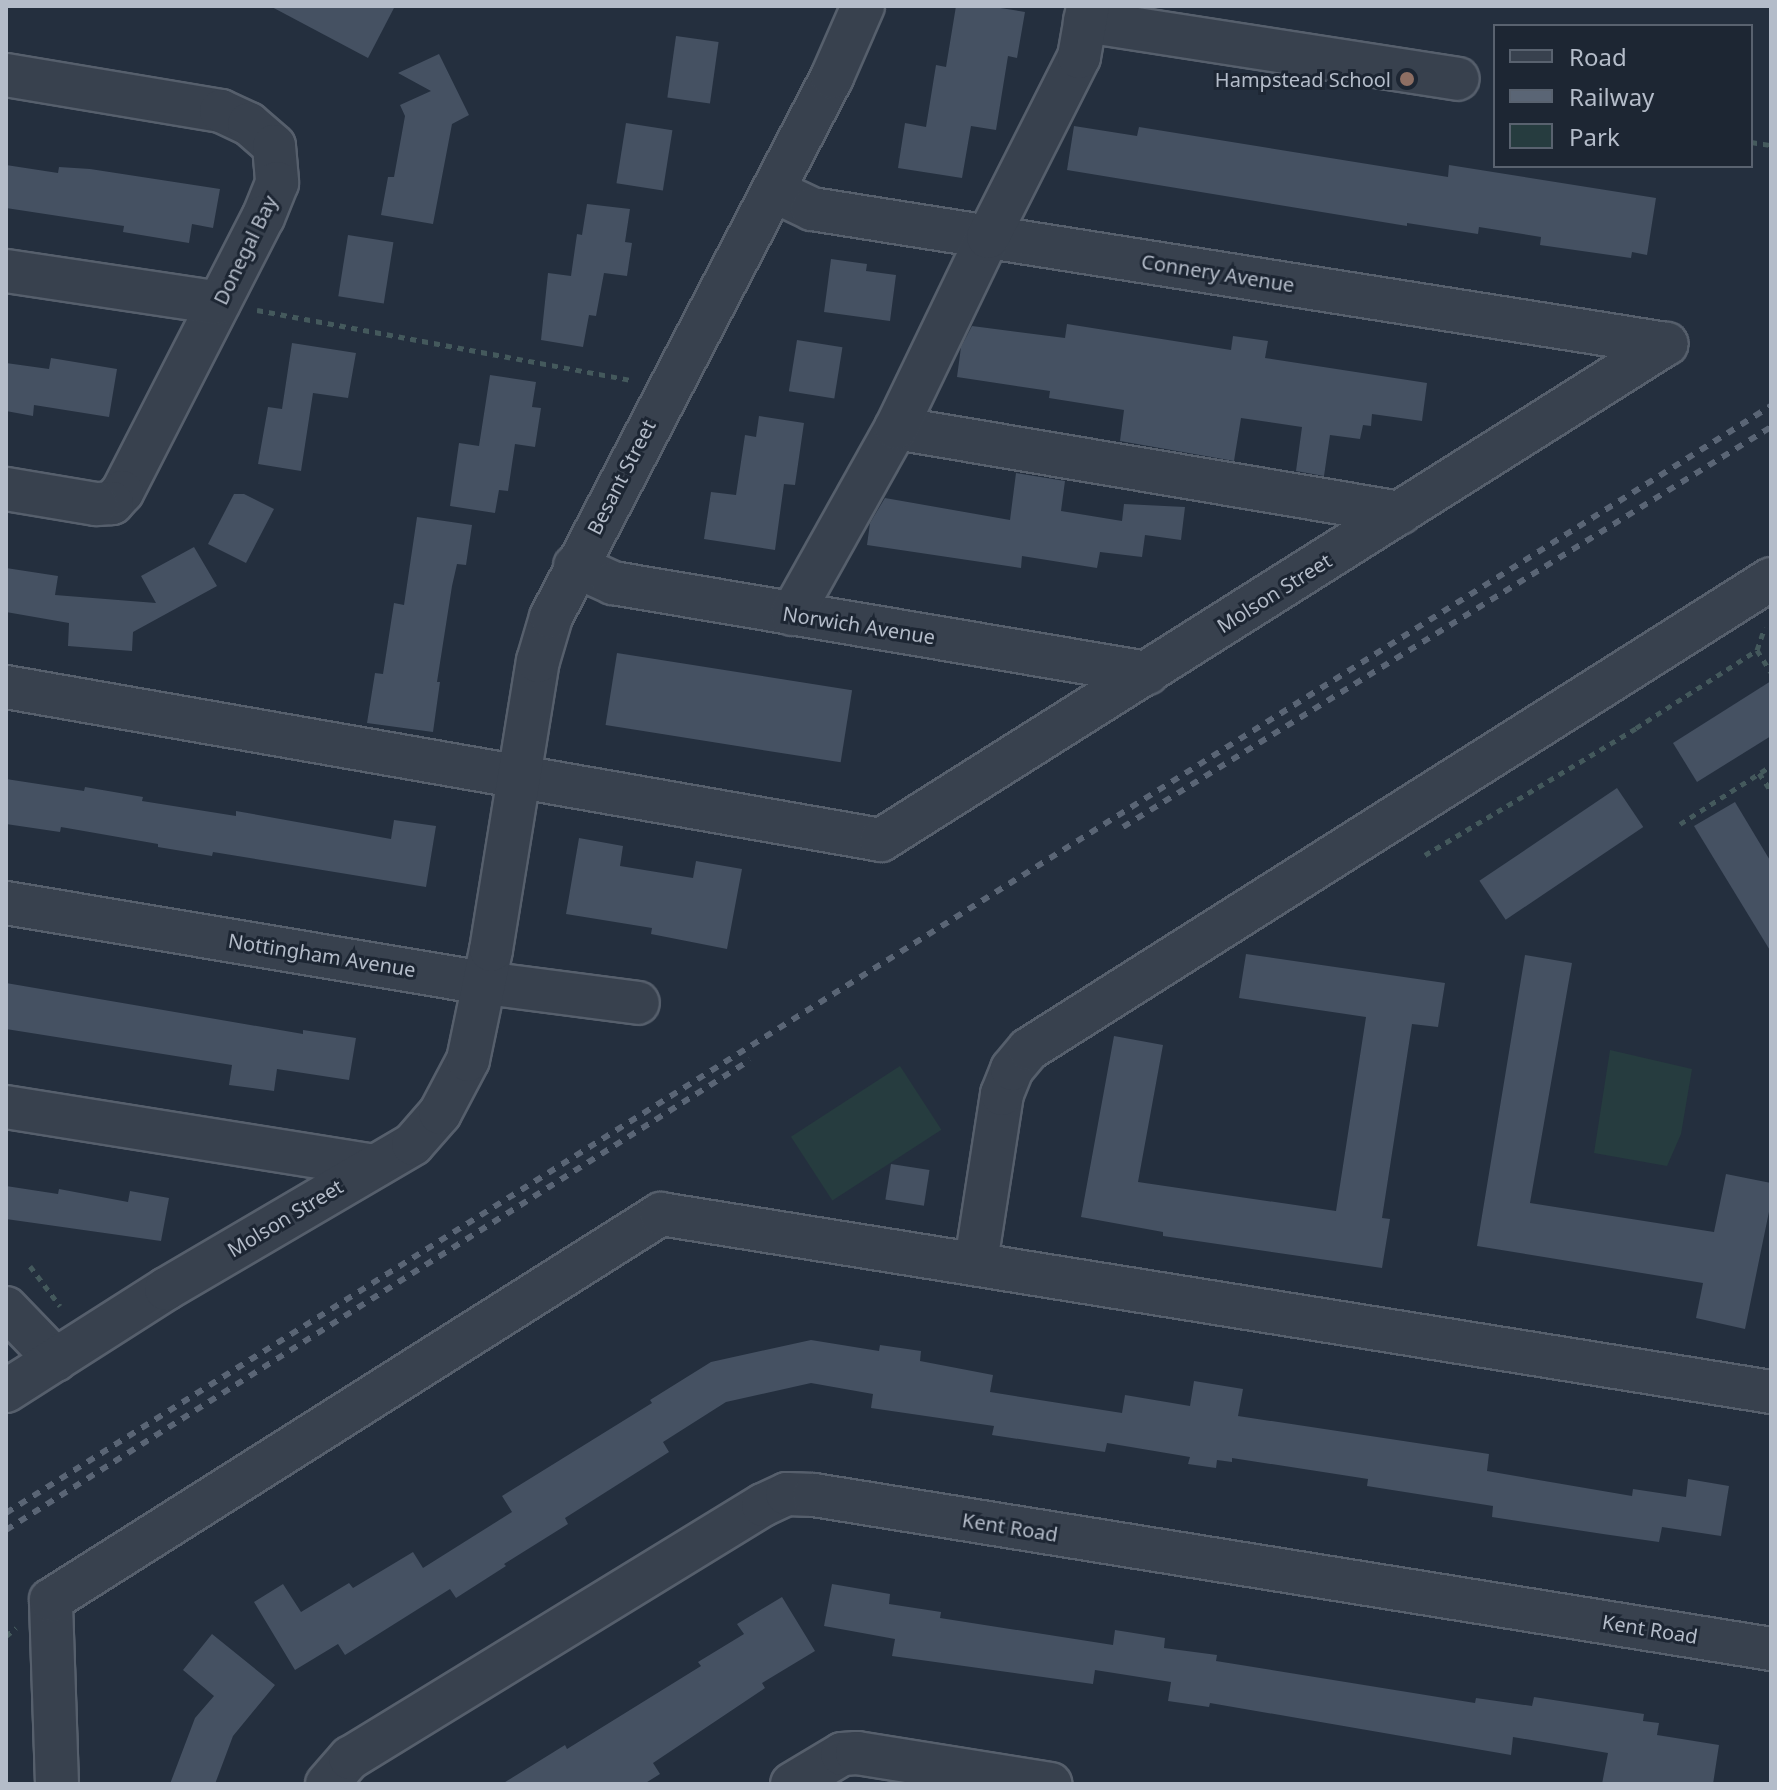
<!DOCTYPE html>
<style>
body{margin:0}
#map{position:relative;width:1777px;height:1790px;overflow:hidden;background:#242f3e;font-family:"Noto Sans",sans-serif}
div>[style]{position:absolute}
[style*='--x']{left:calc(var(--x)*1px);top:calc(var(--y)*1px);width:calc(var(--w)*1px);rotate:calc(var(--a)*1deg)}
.green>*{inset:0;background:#263c3f;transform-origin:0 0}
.building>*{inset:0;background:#455162;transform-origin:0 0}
.path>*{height:5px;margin-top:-2.5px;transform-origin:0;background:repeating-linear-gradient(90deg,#44595c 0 6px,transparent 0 12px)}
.roads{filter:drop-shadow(2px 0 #565f6c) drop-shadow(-2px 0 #565f6c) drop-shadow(0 2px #565f6c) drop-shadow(0 -2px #565f6c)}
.minor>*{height:42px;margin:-21px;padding:0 21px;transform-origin:21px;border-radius:21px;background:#38414e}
.rail>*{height:6px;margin-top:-3px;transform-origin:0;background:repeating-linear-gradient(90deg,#5a6575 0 8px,transparent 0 16px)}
.dots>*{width:22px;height:22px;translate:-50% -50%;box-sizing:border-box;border:4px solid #1d2633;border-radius:50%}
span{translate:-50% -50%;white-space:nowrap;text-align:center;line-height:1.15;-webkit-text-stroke:6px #1d2633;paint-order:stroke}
.poi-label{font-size:20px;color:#b4bcc9}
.right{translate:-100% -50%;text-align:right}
.street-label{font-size:20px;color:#b4bcc9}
.frame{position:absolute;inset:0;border:8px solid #b4bcc9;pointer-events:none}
.legend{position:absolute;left:1493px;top:24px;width:260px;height:144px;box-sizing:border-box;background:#1d2633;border:2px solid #59626f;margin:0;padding:10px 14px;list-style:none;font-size:24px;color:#b4bcc9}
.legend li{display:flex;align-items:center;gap:16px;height:40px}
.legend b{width:40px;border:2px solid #59626f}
</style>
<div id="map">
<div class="green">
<i style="clip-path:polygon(1610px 1050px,1692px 1069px,1681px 1134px,1667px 1166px,1594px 1153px)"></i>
<i style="left:900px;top:1066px;width:76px;height:130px;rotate:57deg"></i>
</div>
<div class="building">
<i style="clip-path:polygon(270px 6px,395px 6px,368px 58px)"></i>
<i style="clip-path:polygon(956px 6px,988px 6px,1025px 12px,1017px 58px,1008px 56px,996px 130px,971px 126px,962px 178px,898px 168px,905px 123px,926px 127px,936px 65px,946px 67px)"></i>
<i style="left:676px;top:36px;width:43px;height:62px;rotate:8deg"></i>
<i style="clip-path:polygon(439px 54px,469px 115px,452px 124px,433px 224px,381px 215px,388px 177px,394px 177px,405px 116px,400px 105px,431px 91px,398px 73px)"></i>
<i style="left:626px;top:123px;width:47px;height:61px;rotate:9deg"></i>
<i style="clip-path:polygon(1074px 126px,1137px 136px,1139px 127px,1448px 177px,1449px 165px,1656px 198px,1647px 255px,1632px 252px,1631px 258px,1540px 245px,1541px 237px,1479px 227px,1478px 234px,1407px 223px,1407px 226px,1067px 170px)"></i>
<i style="clip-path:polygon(6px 165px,58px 173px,59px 167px,90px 169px,220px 189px,213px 228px,192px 224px,189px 243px,123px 232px,124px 226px,6px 208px)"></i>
<i style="clip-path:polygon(587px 204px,630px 209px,625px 242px,632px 243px,627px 276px,604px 273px,596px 316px,589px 315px,583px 347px,541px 340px,548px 273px,571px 276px,577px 234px,582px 235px)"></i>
<i style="left:348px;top:235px;width:46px;height:62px;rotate:9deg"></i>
<i style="clip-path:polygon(831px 259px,867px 264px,866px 271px,896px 275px,890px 321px,824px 312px)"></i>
<i style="clip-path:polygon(1067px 324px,1231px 350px,1233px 336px,1268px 341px,1265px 358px,1427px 383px,1422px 421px,1372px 414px,1371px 426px,1363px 425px,1360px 439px,1330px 435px,1324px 476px,1296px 471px,1302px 427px,1241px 418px,1234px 461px,1120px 441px,1124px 410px,1049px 398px,1050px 391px,957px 377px,961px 347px,972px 326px,1065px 338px)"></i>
<i style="left:797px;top:340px;width:46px;height:52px;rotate:9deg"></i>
<i style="clip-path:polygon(292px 343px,356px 353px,348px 398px,313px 393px,301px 471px,258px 464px,268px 407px,282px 409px)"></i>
<i style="clip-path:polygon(51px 358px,117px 369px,109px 417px,34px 405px,33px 416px,6px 411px,6px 363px,49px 369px)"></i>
<i style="clip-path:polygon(490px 375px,536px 382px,532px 407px,541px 408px,535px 447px,515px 444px,508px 491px,499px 490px,495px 513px,450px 506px,459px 443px,479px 446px)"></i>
<i style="clip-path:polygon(759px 416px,804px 423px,795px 485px,784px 484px,775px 550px,704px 539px,711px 492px,736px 495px,745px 435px,756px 437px)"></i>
<i style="clip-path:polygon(1016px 473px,1065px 481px,1061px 511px,1122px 521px,1124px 504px,1185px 507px,1181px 540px,1145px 535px,1142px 557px,1100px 552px,1097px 568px,1022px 556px,1021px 568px,867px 545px,870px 523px,885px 498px,1010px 520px)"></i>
<i style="clip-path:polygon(234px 494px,244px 494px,274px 509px,246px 563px,208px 544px)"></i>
<i style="clip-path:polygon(417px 517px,472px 525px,466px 565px,457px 564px,452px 586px,437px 682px,440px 682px,433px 732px,367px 723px,375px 673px,383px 674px,394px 603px,404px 605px)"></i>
<i style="clip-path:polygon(194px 547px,217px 586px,133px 632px,132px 651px,68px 646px,69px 623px,6px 612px,6px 568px,58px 576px,55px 595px,156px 603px,141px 576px)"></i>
<i style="left:617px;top:653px;width:238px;height:73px;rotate:9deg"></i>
<i style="clip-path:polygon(1771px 681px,1771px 736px,1697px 782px,1673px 743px)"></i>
<i style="clip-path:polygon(6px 779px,84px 791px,85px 787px,143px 797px,142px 801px,236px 816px,236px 811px,391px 839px,394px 820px,436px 826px,426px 887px,213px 852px,212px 856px,158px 847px,158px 844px,61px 827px,60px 832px,6px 824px)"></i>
<i style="left:1617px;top:788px;width:47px;height:166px;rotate:56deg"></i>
<i style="clip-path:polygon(1735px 802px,1771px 862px,1771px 952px,1694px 826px)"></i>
<i style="clip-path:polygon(579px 838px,623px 846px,620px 866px,693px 878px,696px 861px,742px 869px,727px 949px,651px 934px,652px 928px,566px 914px)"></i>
<i style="clip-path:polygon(1246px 954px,1445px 983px,1438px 1027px,1412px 1024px,1382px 1218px,1390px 1219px,1382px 1268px,1163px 1236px,1163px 1232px,1081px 1217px,1114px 1036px,1163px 1045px,1138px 1182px,1336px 1211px,1366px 1017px,1239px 998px)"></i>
<i style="clip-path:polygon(1525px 955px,1572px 963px,1530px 1203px,1714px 1232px,1726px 1174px,1771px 1183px,1771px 1202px,1745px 1329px,1696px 1318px,1703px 1283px,1477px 1246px)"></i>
<i style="clip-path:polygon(6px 983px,303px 1034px,303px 1030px,356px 1038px,349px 1080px,277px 1069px,274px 1091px,229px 1085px,232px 1065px,6px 1029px)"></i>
<i style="left:891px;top:1164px;width:39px;height:36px;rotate:9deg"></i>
<i style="clip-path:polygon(6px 1186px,58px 1194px,59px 1189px,128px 1202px,130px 1191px,169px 1198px,161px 1241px,6px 1219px)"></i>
<i style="clip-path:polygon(811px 1340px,879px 1351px,880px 1345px,921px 1351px,920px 1361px,993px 1375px,990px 1392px,1122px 1413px,1125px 1395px,1190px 1406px,1194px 1381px,1243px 1389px,1238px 1416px,1489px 1454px,1487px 1471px,1632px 1496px,1633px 1489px,1686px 1497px,1688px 1479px,1729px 1486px,1721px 1536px,1662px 1527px,1659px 1542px,1603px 1534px,1492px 1517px,1493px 1506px,1367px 1486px,1368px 1479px,1232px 1458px,1232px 1462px,1217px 1460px,1216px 1468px,1188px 1464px,1190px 1457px,1107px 1443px,1105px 1452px,992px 1435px,994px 1426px,871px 1408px,873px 1394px,811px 1383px,726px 1402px,663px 1442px,669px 1452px,565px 1518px,568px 1524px,504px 1564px,506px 1566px,456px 1598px,450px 1589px,345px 1655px,338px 1644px,295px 1670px,254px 1602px,283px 1584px,301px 1612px,349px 1583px,353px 1588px,413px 1552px,423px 1568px,512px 1512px,502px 1496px,652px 1403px,650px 1400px,711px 1362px)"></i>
<i style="clip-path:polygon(832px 1584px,890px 1594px,889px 1604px,941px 1612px,940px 1618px,1113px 1645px,1115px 1630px,1165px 1638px,1164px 1648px,1217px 1655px,1216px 1661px,1475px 1703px,1476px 1698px,1532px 1706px,1534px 1697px,1644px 1714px,1643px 1721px,1659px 1723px,1657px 1735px,1719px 1745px,1713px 1784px,1602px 1784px,1608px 1753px,1513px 1737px,1511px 1755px,1210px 1703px,1209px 1707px,1168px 1701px,1171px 1682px,1095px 1670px,1093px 1684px,892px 1656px,895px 1639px,824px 1626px)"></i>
<i style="clip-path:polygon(782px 1597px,815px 1651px,762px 1683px,765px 1688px,653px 1763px,660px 1774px,644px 1784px,502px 1784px,565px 1745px,567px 1749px,701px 1666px,698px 1662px,744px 1634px,737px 1624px)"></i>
<i style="clip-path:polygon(212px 1634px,275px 1685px,233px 1736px,215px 1784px,170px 1784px,195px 1718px,214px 1696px,183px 1670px)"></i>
</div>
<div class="path">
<i style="--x:1751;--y:142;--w:20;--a:9"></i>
<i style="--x:257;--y:310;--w:381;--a:10.6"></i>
<i style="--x:1757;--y:650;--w:26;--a:58"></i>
<i style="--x:1759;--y:773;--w:22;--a:56"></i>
<i style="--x:1680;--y:824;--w:108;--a:-32.5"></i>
<i style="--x:1425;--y:855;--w:246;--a:-31"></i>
<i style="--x:1636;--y:728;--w:144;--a:-32.8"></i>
<i style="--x:1757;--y:650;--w:24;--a:-71"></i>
<i style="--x:30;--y:1266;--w:50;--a:53.1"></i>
<i style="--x:6;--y:1636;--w:13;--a:-39"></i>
</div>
<div class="roads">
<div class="minor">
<i style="--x:1085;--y:21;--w:377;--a:8.8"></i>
<i style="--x:6;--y:75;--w:218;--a:9.5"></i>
<i style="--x:221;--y:111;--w:31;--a:25"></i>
<i style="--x:249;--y:124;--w:33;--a:41"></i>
<i style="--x:274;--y:146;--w:37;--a:85"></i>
<i style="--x:277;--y:183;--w:37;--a:112"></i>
<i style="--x:263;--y:217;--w:309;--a:117.1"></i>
<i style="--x:122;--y:492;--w:15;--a:132"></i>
<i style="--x:112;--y:503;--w:16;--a:176"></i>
<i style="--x:96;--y:504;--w:91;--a:-170.5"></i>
<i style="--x:774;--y:191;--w:42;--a:25.3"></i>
<i style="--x:812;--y:209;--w:865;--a:8.98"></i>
<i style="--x:6;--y:271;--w:215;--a:8.5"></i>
<i style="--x:896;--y:428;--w:511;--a:9.57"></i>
<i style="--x:575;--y:566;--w:42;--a:24.1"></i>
<i style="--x:613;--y:583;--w:542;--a:9.57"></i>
<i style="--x:792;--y:614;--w:213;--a:-60.8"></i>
<i style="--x:896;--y:428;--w:212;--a:-64.3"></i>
<i style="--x:988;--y:237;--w:202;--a:-63.2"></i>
<i style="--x:1079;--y:57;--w:52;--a:-80"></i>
<i style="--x:6;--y:687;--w:888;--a:9.92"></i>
<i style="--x:881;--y:840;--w:929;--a:-32.29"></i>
<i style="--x:6;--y:903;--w:486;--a:9.5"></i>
<i style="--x:485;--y:983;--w:154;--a:7.4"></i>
<i style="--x:6;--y:1107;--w:373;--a:9.1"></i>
<i style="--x:976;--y:1262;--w:170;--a:-81.2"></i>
<i style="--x:1002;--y:1094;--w:27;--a:-68"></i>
<i style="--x:1012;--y:1069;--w:26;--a:-50"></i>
<i style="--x:1029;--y:1049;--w:878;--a:-32.35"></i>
<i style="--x:6;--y:1308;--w:72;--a:46.1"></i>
<i style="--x:6;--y:1391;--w:190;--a:-32.5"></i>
<i style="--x:166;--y:1289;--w:286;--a:-30.4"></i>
<i style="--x:413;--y:1144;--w:41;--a:-48.9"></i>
<i style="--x:440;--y:1113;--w:60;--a:-62.2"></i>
<i style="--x:468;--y:1060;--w:112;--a:-78.2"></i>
<i style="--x:491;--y:950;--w:293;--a:-80.8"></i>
<i style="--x:538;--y:661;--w:46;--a:-73.5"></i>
<i style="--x:551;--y:617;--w:609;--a:-62.51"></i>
<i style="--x:832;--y:77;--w:77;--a:-66.4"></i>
<i style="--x:57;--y:1784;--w:184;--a:-91.9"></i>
<i style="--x:51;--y:1600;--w:722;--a:-32.33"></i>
<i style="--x:661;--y:1214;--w:1124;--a:9.11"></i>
<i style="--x:327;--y:1784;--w:35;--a:-49"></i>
<i style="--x:350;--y:1758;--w:484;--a:-31.5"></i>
<i style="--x:763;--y:1505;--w:26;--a:-25"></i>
<i style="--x:787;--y:1494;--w:27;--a:2"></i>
<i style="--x:814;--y:1495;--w:969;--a:9.14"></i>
<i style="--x:792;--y:1784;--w:58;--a:-31"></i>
<i style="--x:842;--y:1754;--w:15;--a:-4"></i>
<i style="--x:857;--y:1753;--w:196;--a:9.1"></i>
</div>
</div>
<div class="rail">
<i style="--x:1123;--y:827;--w:762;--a:-31.69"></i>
<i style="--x:6;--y:1513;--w:2083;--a:-32.1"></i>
<i style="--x:6;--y:1530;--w:880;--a:-32.28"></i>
</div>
<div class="dots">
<i style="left:1407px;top:79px;background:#8d6e63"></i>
</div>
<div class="poi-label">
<span class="right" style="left:1391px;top:79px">Hampstead School</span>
</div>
<div class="street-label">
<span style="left:245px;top:250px;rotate:-64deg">Donegal Bay</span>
<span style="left:1218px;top:273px;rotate:9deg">Connery Avenue</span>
<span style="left:621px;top:477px;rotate:-63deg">Besant Street</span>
<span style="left:1274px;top:593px;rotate:-32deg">Molson Street</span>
<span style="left:859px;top:625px;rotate:9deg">Norwich Avenue</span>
<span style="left:322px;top:955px;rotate:9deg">Nottingham Avenue</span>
<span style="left:285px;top:1218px;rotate:-31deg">Molson Street</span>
<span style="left:1010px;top:1527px;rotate:9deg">Kent Road</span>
<span style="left:1650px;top:1629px;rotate:9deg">Kent Road</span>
</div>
<div class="frame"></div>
<ul class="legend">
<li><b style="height:10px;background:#38414e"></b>Road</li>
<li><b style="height:10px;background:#5a6575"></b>Railway</li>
<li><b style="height:22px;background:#263c3f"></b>Park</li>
</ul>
</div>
